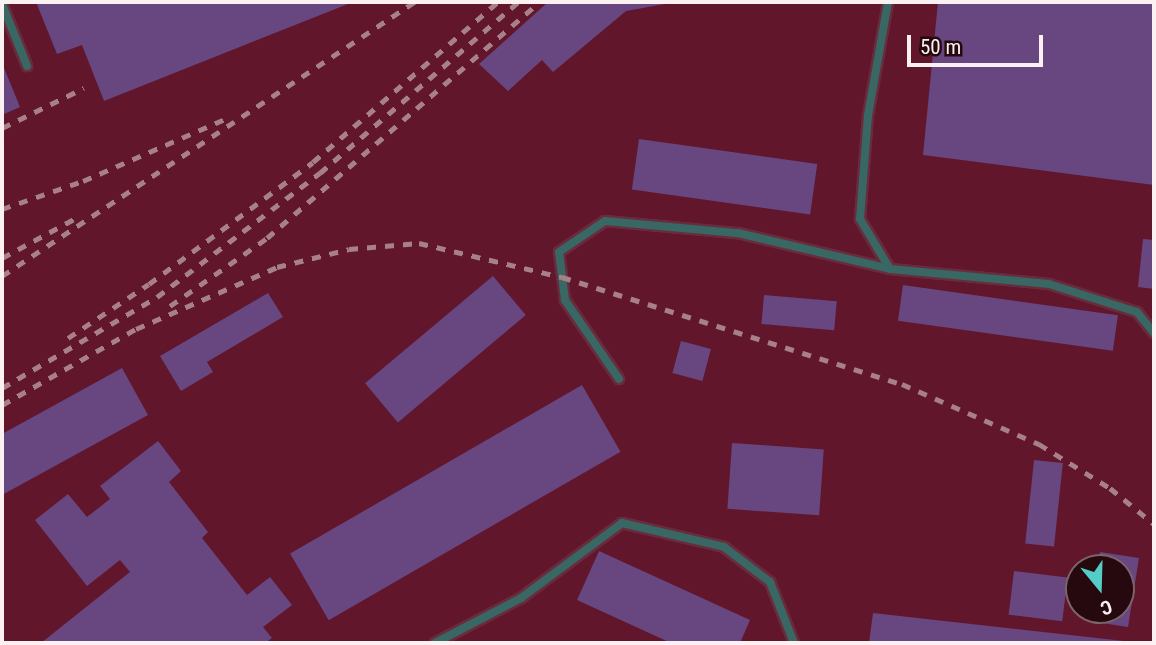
<!DOCTYPE html>
<meta charset="utf-8">
<style>
body{margin:0}
#map{position:relative;width:1156px;height:645px;overflow:hidden;background:#510c20;font-family:"Roboto Condensed",sans-serif}
div>[style]{position:absolute}
[style*='--x']{left:calc(var(--x)*1px);top:calc(var(--y)*1px);width:calc(var(--w)*1px);rotate:calc(var(--a)*1deg)}
.built>*{inset:0;background:#61162c}
.building>*{inset:0;background:#684680;transform-origin:0 0}
.roads{filter:drop-shadow(2px 0 #692c3d) drop-shadow(-2px 0 #692c3d) drop-shadow(0 2px #692c3d) drop-shadow(0 -2px #692c3d)}
.service>*{height:8px;margin:-4px;padding:0 4px;transform-origin:4px;border-radius:4px;background:#396764}
.rail>*{height:5px;margin-top:-2.5px;transform-origin:0;background:repeating-linear-gradient(90deg,#a7808a 0 9px,transparent 0 18px)}
span{translate:-50% -50%;white-space:nowrap;text-align:center;line-height:1.15;-webkit-text-stroke:5px #26080f;paint-order:stroke}
.frame{position:absolute;inset:0;border:4px solid #fbf1f2;pointer-events:none}
.north{position:absolute;left:1065px;top:554px;width:70px;height:70px;box-sizing:border-box;background:#26080f;border:2px solid #7b656a;border-radius:50%;rotate:161deg;font-size:19px;font-weight:700;line-height:28px;text-align:center;color:#fbf1f2}
.north::after{content:'';display:block;margin:auto;width:24px;height:32px;background:#54cdc7;clip-path:polygon(50% 0,100% 100%,50% 72%,0 100%)}
.scale{position:absolute;left:907px;top:35px;width:136px;height:32px;box-sizing:border-box;border:4px solid #fbf1f2;border-top:0;padding-left:9px;font-size:21px;line-height:24px;white-space:nowrap;color:#fbf1f2;-webkit-text-stroke:5px #26080f;paint-order:stroke}
</style>
<div id="map">
<div class="built">
<i style="clip-path:polygon(evenodd,2px 2px,1154px 2px,1154px 643px,2px 643px,2px 2px,1079px 568px,1121px 568px,1121px 610px,1079px 610px,1079px 568px)"></i>
</div>
<div class="building">
<i style="clip-path:polygon(36px 2px,353px 2px,104px 101px,82px 45px,57px 54px)"></i>
<i style="clip-path:polygon(548px 2px,669px 2px,670px 3px,626px 11px,553px 72px,542px 60px,508px 91px,479px 64px)"></i>
<i style="clip-path:polygon(938px 2px,1154px 2px,1154px 185px,923px 155px)"></i>
<i style="clip-path:polygon(2px 63px,20px 107px,2px 115px)"></i>
<i style="left:639px;top:139px;width:180px;height:51px;rotate:8deg"></i>
<i style="clip-path:polygon(1143px 239px,1154px 240px,1154px 289px,1138px 287px)"></i>
<i style="left:493px;top:276px;width:51px;height:167px;rotate:50deg"></i>
<i style="left:903px;top:285px;width:217px;height:36px;rotate:8deg"></i>
<i style="clip-path:polygon(268px 293px,283px 317px,207px 362px,213px 372px,181px 391px,160px 356px)"></i>
<i style="left:764px;top:295px;width:73px;height:29px;rotate:5deg"></i>
<i style="left:681px;top:341px;width:31px;height:33px;rotate:15deg"></i>
<i style="clip-path:polygon(122px 368px,148px 415px,2px 495px,2px 434px)"></i>
<i style="left:582px;top:385px;width:77px;height:337px;rotate:60deg"></i>
<i style="clip-path:polygon(158px 441px,181px 471px,169px 482px,208px 532px,202px 538px,247px 595px,270px 577px,292px 605px,263px 627px,272px 638px,265px 643px,41px 643px,130px 572px,120px 560px,87px 586px,35px 520px,68px 494px,87px 517px,110px 499px,100px 486px)"></i>
<i style="left:732px;top:443px;width:92px;height:66px;rotate:4deg"></i>
<i style="left:1034px;top:460px;width:29px;height:84px;rotate:6deg"></i>
<i style="clip-path:polygon(599px 551px,750px 620px,740px 643px,671px 643px,577px 600px)"></i>
<i style="clip-path:polygon(1100px 552px,1139px 558px,1128px 627px,1089px 621px,1091px 610px,1121px 610px,1121px 568px,1097px 568px)"></i>
<i style="left:1014px;top:571px;width:54px;height:44px;rotate:7deg"></i>
<i style="clip-path:polygon(873px 613px,1124px 641px,1124px 643px,869px 643px)"></i>
</div>
<div class="roads">
<div class="service">
<i style="--x:888;--y:2;--w:115;--a:100"></i>
<i style="--x:868;--y:115;--w:104;--a:94.4"></i>
<i style="--x:860;--y:219;--w:58;--a:59"></i>
<i style="--x:890;--y:269;--w:160;--a:5.4"></i>
<i style="--x:1049;--y:284;--w:92;--a:17.7"></i>
<i style="--x:1137;--y:312;--w:27;--a:51"></i>
<i style="--x:2;--y:4;--w:67;--a:68"></i>
<i style="--x:619;--y:379;--w:96;--a:-124.4"></i>
<i style="--x:565;--y:300;--w:48;--a:-97.1"></i>
<i style="--x:559;--y:252;--w:55;--a:-34"></i>
<i style="--x:605;--y:221;--w:134;--a:5.2"></i>
<i style="--x:738;--y:233;--w:156;--a:13.3"></i>
<i style="--x:435;--y:643;--w:97;--a:-27.6"></i>
<i style="--x:521;--y:598;--w:126;--a:-36.6"></i>
<i style="--x:622;--y:523;--w:105;--a:13.2"></i>
<i style="--x:724;--y:547;--w:58;--a:37.3"></i>
<i style="--x:770;--y:582;--w:66;--a:68.5"></i>
</div>
</div>
<div class="rail">
<i style="--x:2;--y:128;--w:91;--a:-26"></i>
<i style="--x:2;--y:209;--w:86;--a:-19.1"></i>
<i style="--x:83;--y:181;--w:155;--a:-23.6"></i>
<i style="--x:2;--y:258;--w:82;--a:-28.4"></i>
<i style="--x:2;--y:276;--w:496;--a:-33.6"></i>
<i style="--x:170;--y:306;--w:118;--a:-35"></i>
<i style="--x:267;--y:238;--w:360;--a:-40.9"></i>
<i style="--x:68;--y:338;--w:97;--a:-33.7"></i>
<i style="--x:149;--y:284;--w:204;--a:-36.6"></i>
<i style="--x:313;--y:162;--w:245;--a:-40.9"></i>
<i style="--x:2;--y:388;--w:180;--a:-30.4"></i>
<i style="--x:157;--y:297;--w:205;--a:-37.3"></i>
<i style="--x:320;--y:173;--w:262;--a:-40.8"></i>
<i style="--x:2;--y:405;--w:154;--a:-29.6"></i>
<i style="--x:136;--y:329;--w:154;--a:-23.7"></i>
<i style="--x:277;--y:267;--w:74;--a:-14"></i>
<i style="--x:349;--y:249;--w:70;--a:-4.9"></i>
<i style="--x:419;--y:243;--w:147;--a:13.4"></i>
<i style="--x:562;--y:277;--w:356;--a:17.5"></i>
<i style="--x:902;--y:384;--w:150;--a:23.7"></i>
<i style="--x:1039;--y:444;--w:84;--a:31.8"></i>
<i style="--x:1110;--y:488;--w:57;--a:39.3"></i>
</div>
<div class="frame"></div>
<div class="north">С</div>
<div class="scale">50 m</div>
</div>
